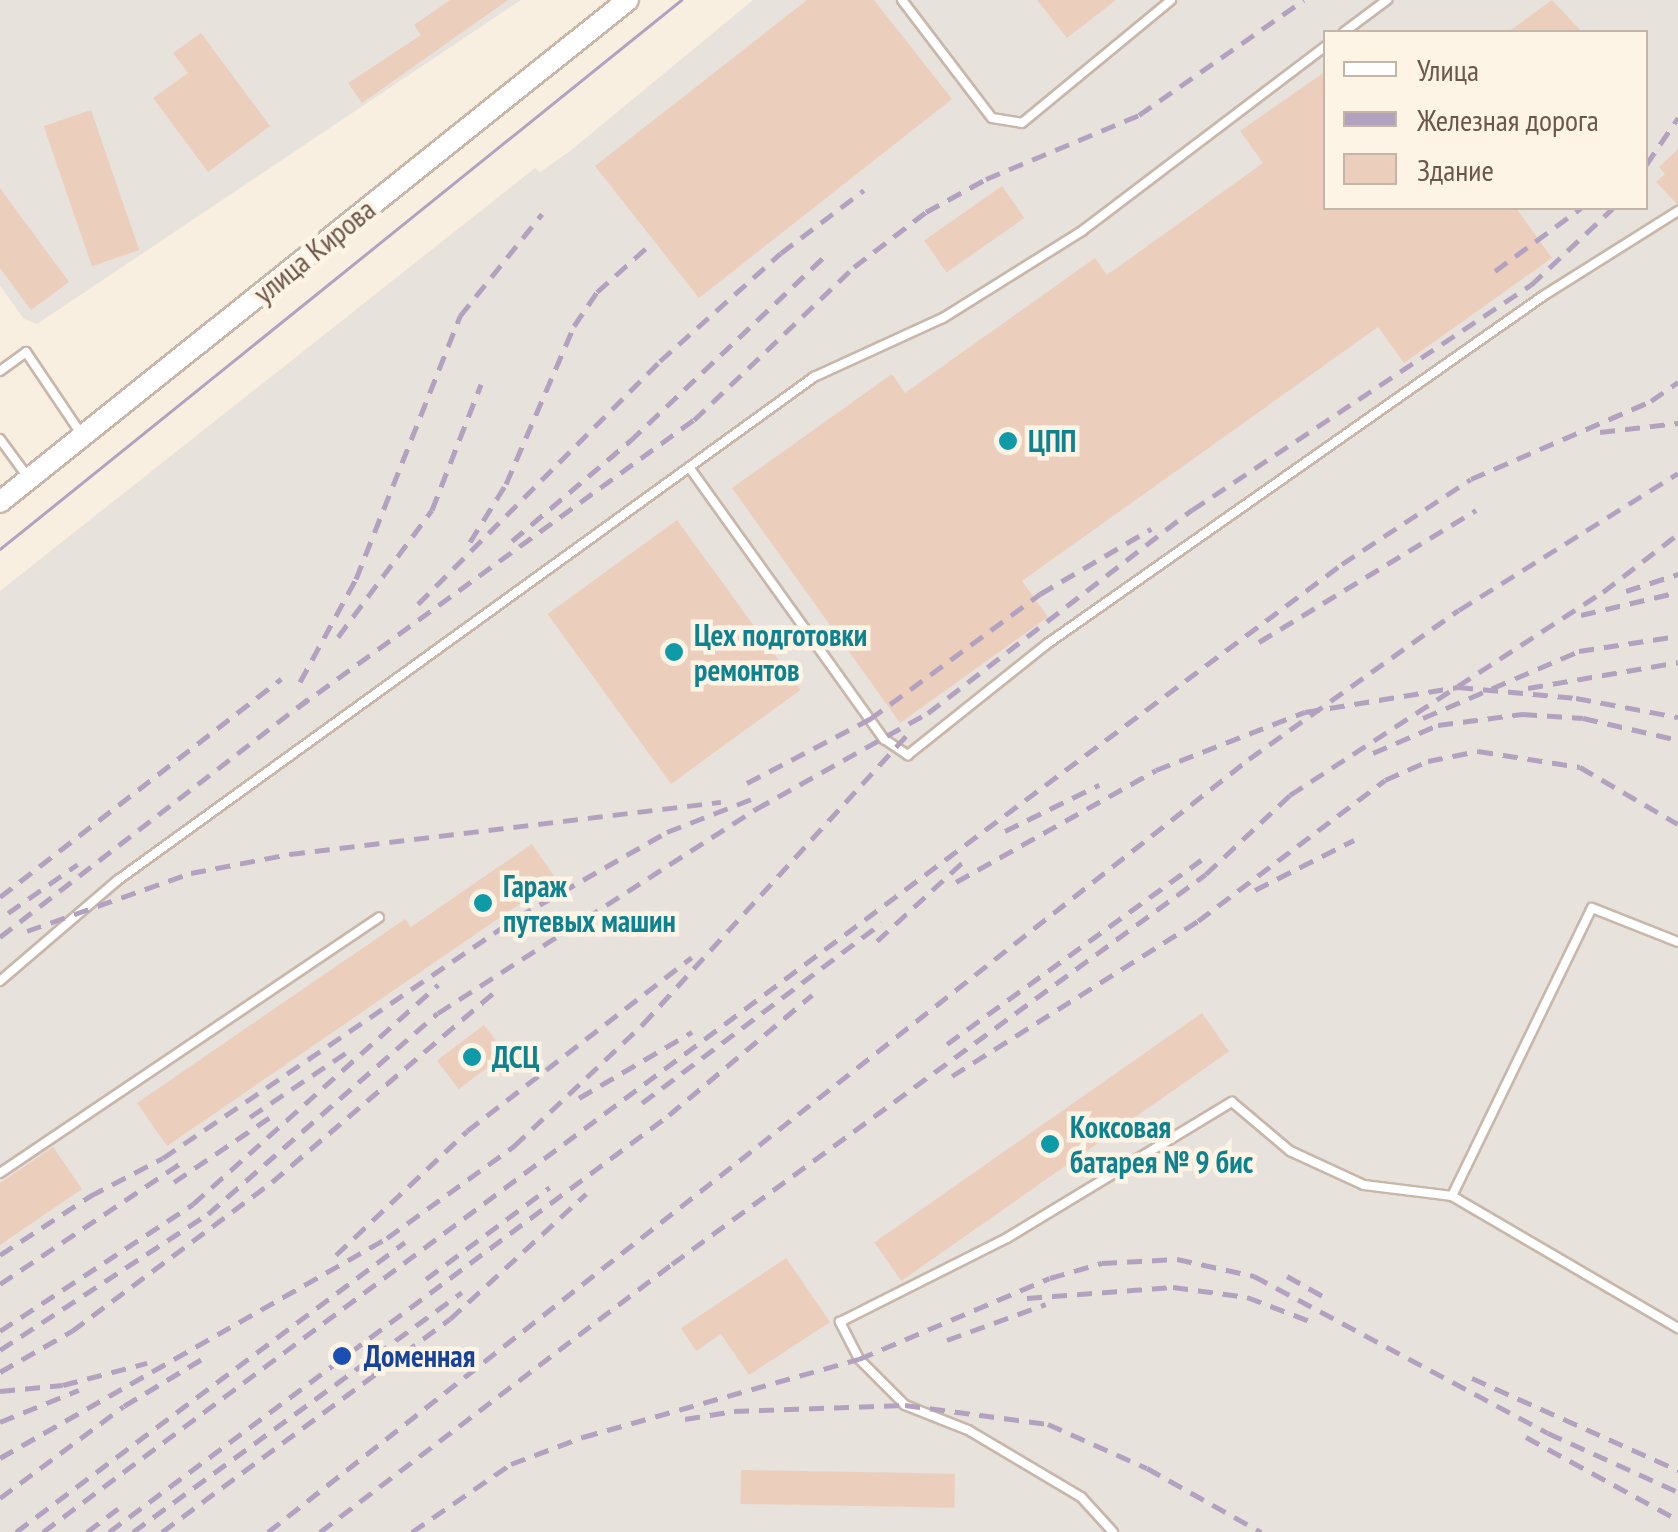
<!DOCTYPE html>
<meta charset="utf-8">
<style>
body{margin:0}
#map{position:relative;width:1678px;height:1532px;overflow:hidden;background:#f9efe1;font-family:"PT Sans Narrow",sans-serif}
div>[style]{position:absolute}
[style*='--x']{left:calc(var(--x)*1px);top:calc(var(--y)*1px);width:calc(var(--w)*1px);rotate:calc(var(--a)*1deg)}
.industrial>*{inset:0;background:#e8e2dc}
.building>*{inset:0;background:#eccebc;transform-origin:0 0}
.roads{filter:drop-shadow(2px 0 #c8b7aa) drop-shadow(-2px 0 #c8b7aa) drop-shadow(0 2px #c8b7aa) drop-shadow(0 -2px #c8b7aa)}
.lane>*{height:8px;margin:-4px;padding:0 4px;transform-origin:4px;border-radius:4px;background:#fff}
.secondary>*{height:20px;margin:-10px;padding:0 10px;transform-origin:10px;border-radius:10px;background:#fff}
.tram>*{height:2.5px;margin:-1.25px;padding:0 1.25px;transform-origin:1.25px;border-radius:1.25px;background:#b2a2c0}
.rail>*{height:5px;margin-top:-2.5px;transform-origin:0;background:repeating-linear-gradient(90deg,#b2a2c0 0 15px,transparent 0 25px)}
.dots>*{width:28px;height:28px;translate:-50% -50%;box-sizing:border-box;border:5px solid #fdf4e6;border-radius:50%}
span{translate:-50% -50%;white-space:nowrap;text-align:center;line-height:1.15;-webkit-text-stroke:9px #fdf4e6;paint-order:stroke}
.street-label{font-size:30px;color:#6d574b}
.culture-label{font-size:30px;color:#0d838f;font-weight:700}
.left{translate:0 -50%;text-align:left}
.transit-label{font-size:30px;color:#164399;font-weight:700}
.legend{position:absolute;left:1323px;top:30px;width:325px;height:180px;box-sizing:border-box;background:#fdf4e6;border:2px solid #c3b5a8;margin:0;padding:12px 18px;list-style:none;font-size:30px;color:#6d574b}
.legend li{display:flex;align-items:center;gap:20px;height:50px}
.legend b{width:50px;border:2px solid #c3b5a8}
</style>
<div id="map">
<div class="industrial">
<i style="clip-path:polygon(0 0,521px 0,37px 324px,24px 319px,0 286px)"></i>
<i style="clip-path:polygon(evenodd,753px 0,1678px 0,1678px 1532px,0 1532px,0 591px,535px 168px,540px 172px,570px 151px,753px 0,1326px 32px,1646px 32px,1646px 208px,1326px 208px,1326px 32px)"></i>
</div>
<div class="building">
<i style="clip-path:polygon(450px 0,508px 0,362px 103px,348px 83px,421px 35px,414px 25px)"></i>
<i style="clip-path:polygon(807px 0,874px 0,952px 99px,699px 298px,595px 166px)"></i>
<i style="clip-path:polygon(1037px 0,1116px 0,1067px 38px)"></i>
<i style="clip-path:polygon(1552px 0,1582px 32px,1508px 32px)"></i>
<i style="clip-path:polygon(201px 33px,270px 126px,208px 172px,153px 98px,188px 73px,173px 53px)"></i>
<i style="clip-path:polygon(1326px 71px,1326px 208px,1516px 208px,1552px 258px,1404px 363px,1378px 327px,1022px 581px,1048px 617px,900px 723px,732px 488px,892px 374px,905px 393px,1095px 258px,1107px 275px,1263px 163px,1240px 131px)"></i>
<i style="left:91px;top:110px;width:148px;height:50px;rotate:71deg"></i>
<i style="clip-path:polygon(1678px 149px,1678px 204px,1677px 204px,1656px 182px,1665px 174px,1659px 167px)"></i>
<i style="left:1002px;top:186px;width:39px;height:95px;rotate:55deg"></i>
<i style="clip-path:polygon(0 188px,69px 282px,31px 310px,0 268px)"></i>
<i style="left:677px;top:520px;width:210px;height:160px;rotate:54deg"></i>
<i style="clip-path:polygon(532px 844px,556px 879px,167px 1146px,137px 1103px,405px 919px,411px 927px)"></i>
<i style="left:1202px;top:1013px;width:47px;height:400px;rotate:55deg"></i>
<i style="left:484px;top:1025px;width:36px;height:59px;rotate:53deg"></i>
<i style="clip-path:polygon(53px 1147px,82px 1189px,0 1245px,0 1183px)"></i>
<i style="clip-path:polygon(786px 1258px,830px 1322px,749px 1375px,721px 1334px,696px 1351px,681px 1328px)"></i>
<i style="left:741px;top:1470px;width:214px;height:34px;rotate:1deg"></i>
</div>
<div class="roads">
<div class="lane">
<i style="--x:902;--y:0;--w:148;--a:52.7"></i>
<i style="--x:992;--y:118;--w:30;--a:9"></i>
<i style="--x:1022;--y:123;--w:193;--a:-39.5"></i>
<i style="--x:1344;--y:32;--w:54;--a:-36.7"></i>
<i style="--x:0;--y:371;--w:32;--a:-36"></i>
<i style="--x:26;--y:352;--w:97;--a:56"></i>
<i style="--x:0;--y:439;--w:46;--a:53.9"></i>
<i style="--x:689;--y:467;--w:335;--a:54.4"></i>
<i style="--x:884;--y:739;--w:29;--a:34"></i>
<i style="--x:908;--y:755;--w:178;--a:-38.6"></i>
<i style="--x:1047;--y:644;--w:606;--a:-35.05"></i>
<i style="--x:1543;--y:296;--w:160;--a:-32.2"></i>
<i style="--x:0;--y:981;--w:155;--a:-40.6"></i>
<i style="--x:118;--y:880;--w:859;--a:-35.86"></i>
<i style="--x:814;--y:377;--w:142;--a:-24.6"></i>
<i style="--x:943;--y:318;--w:164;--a:-32"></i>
<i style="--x:1082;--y:231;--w:306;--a:-37.2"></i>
<i style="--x:0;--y:1173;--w:457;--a:-34"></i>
<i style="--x:1452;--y:1196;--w:320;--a:-64.1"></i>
<i style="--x:1592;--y:908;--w:92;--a:21.6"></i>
<i style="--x:1113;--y:1532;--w:47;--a:-132.4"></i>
<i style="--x:1081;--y:1497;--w:131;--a:-149.3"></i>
<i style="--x:968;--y:1430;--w:68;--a:-158.4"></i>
<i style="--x:905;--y:1405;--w:65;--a:-135"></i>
<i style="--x:859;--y:1359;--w:42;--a:-117.2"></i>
<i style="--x:840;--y:1322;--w:187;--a:-26.7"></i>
<i style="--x:1007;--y:1238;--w:263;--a:-31.2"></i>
<i style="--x:1232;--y:1102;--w:76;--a:40.2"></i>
<i style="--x:1290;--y:1151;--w:81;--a:24.7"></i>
<i style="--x:1364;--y:1185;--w:89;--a:7.1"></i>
<i style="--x:1452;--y:1196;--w:262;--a:30.3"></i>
</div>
<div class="secondary">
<i style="--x:0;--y:502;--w:804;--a:-38.64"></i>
</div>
</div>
<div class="tram">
<i style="--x:0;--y:549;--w:875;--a:-38.87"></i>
</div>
<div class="rail">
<i style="--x:1646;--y:165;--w:57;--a:-55.8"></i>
<i style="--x:1495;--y:271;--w:107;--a:-36.2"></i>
<i style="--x:1600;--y:432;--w:79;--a:-6.6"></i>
<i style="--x:512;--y:541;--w:155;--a:-40.3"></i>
<i style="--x:630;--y:441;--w:270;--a:-43.5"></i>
<i style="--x:470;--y:542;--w:68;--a:-58.2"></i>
<i style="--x:506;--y:484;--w:172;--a:-66.7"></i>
<i style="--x:574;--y:326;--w:41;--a:-55.9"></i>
<i style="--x:597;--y:292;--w:75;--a:-41.8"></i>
<i style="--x:1626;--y:591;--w:55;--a:-18.1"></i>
<i style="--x:418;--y:604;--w:343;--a:-45.1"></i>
<i style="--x:660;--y:361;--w:162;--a:-41.8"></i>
<i style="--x:781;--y:253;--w:104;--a:-37.2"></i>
<i style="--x:1581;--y:615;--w:100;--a:-13.3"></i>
<i style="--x:338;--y:637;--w:158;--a:-53.5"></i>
<i style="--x:432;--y:510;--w:135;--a:-68.7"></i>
<i style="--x:1259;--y:642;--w:254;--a:-31.3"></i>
<i style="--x:300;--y:682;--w:117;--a:-61.5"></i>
<i style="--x:356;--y:579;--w:283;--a:-68.4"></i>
<i style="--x:460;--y:316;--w:131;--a:-51.2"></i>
<i style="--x:1528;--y:688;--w:152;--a:-9.8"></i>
<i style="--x:297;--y:708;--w:490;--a:-36"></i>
<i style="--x:694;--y:420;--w:221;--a:-43.7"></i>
<i style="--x:854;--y:267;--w:91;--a:-37.4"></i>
<i style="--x:926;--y:212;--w:68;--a:-28.8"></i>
<i style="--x:986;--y:179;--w:166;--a:-22.7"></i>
<i style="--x:1139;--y:115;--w:201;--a:-34.9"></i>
<i style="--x:1423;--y:718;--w:170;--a:-23.2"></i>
<i style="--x:1579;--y:651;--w:100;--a:-8.6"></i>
<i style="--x:1373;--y:753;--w:71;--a:-23.3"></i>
<i style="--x:1438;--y:725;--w:85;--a:-7.5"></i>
<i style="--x:1522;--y:714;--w:61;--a:3.8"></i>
<i style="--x:1583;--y:718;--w:98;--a:13"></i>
<i style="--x:747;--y:783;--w:139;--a:-27.5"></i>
<i style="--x:870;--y:719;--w:211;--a:-36.3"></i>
<i style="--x:1040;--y:594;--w:129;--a:-30.4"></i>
<i style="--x:1005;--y:831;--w:105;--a:-26.1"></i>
<i style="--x:956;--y:882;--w:229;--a:-29.2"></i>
<i style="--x:1156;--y:770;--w:160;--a:-21.3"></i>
<i style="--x:1305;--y:712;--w:155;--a:-9.3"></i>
<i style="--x:1458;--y:687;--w:119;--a:5.3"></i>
<i style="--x:1576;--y:698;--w:104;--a:10.6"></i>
<i style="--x:1255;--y:890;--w:111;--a:-26.8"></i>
<i style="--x:0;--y:897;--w:356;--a:-37.8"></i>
<i style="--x:8;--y:913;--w:85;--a:-35"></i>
<i style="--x:27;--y:931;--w:174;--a:-19.5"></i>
<i style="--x:191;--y:873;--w:101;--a:-10.9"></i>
<i style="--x:290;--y:854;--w:434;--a:-6.9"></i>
<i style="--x:0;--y:937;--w:389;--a:-37.7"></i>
<i style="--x:877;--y:941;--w:120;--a:-42.6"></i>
<i style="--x:947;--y:1044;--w:314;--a:-35.9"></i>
<i style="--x:952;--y:1076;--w:291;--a:-32.2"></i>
<i style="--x:1198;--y:921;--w:234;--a:-37"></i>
<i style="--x:1385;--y:780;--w:47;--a:-23.8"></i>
<i style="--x:1428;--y:761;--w:51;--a:-11.3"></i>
<i style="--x:1478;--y:751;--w:103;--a:8.9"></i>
<i style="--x:1580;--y:767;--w:113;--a:30.2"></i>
<i style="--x:579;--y:1098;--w:131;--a:-30.3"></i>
<i style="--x:642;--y:1103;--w:300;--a:-36.9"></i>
<i style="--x:250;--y:1117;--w:120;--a:-33.8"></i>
<i style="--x:174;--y:1182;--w:115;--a:-34"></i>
<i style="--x:0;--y:1255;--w:108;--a:-33.2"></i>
<i style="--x:90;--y:1196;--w:82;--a:-27.5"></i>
<i style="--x:163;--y:1158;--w:429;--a:-34.2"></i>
<i style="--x:518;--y:917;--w:172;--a:-29.7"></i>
<i style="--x:667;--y:832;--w:97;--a:-21.3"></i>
<i style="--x:336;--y:1255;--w:180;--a:-43.4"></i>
<i style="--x:467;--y:1131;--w:284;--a:-37.7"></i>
<i style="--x:1287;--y:1276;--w:47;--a:29.3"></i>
<i style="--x:426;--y:1279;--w:154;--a:-36.6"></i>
<i style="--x:0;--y:1284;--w:221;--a:-33.8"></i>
<i style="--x:1027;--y:1298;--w:146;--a:-4.3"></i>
<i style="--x:1173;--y:1287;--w:75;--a:7.7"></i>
<i style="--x:1247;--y:1297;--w:73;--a:20.9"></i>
<i style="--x:0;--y:1331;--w:231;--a:-33.3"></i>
<i style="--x:193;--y:1204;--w:329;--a:-41.8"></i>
<i style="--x:947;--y:1340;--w:105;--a:-20"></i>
<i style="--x:0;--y:1350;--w:249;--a:-33.2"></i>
<i style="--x:208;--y:1214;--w:305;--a:-41.2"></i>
<i style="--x:438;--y:1013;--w:378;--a:-32.7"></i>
<i style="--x:756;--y:809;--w:197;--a:-29.2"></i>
<i style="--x:928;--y:713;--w:333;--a:-37.6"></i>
<i style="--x:1192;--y:510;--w:407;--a:-33.6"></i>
<i style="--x:1531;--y:285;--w:112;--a:-43.2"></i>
<i style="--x:0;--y:1372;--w:83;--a:-29.7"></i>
<i style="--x:72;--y:1331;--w:249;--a:-36.7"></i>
<i style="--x:272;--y:1182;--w:297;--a:-40.5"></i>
<i style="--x:1472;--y:1378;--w:226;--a:24.1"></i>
<i style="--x:0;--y:1391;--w:63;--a:-5.4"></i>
<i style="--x:63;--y:1385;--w:87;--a:-14.7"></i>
<i style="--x:685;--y:1419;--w:50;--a:-9.3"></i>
<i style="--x:734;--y:1411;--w:171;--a:-2"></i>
<i style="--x:905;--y:1405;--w:144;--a:7.6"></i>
<i style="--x:1048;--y:1424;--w:108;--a:24"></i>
<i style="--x:1147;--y:1468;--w:131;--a:29.3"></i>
<i style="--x:0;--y:1422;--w:85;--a:-22.1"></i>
<i style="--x:1526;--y:1437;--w:173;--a:28.6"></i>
<i style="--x:0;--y:1458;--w:445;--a:-29.6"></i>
<i style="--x:387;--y:1238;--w:157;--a:-35.9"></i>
<i style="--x:514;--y:1146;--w:178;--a:-43.4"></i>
<i style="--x:643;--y:1024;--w:397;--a:-47.6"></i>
<i style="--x:0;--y:1498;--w:154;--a:-36.6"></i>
<i style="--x:124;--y:1406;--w:91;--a:-31.1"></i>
<i style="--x:16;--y:1532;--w:485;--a:-36.7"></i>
<i style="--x:43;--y:1532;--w:1620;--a:-36.69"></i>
<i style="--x:1342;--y:564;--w:154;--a:-33.4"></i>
<i style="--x:1471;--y:479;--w:196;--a:-23.4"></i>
<i style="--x:1651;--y:401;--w:33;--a:-35"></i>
<i style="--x:87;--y:1532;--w:39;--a:-37"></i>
<i style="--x:109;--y:1532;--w:698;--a:-36.67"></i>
<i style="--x:669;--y:1115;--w:187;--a:-40"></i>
<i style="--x:133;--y:1532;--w:407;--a:-36.1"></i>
<i style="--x:162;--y:1532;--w:358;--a:-36.5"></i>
<i style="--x:450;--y:1319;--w:185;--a:-42.6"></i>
<i style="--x:268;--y:1532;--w:1249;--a:-38.24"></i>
<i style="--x:1249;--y:759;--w:257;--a:-35.4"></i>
<i style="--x:1459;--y:610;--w:258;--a:-32"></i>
<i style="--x:320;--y:1532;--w:442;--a:-37.3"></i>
<i style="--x:672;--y:1264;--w:661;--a:-36.14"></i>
<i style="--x:1206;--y:874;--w:115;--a:-43.2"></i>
<i style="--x:1290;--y:795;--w:373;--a:-33"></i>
<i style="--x:1603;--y:592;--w:95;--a:-37.7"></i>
<i style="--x:412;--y:1532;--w:120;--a:-34.5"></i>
<i style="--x:511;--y:1464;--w:77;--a:-20.6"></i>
<i style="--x:583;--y:1437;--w:287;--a:-15.8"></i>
<i style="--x:859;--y:1359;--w:207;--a:-23"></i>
<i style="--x:1050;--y:1278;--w:54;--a:-16.1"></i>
<i style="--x:1102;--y:1263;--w:75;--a:-3.1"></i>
<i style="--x:1177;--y:1259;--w:79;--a:12.4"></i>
<i style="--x:1254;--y:1276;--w:333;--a:28.1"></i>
<i style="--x:1548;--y:1433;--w:143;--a:24.4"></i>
</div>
<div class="dots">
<i style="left:1008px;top:441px;background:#0f9aa8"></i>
<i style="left:674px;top:652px;background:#0f9aa8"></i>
<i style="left:483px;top:903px;background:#0f9aa8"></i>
<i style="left:472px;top:1057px;background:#0f9aa8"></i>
<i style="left:1050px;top:1144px;background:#0f9aa8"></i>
<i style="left:342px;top:1356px;background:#1a4fb4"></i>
</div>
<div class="street-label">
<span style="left:314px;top:251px;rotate:-39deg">улица Кирова</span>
</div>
<div class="culture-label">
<span class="left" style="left:1028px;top:441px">ЦПП</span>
<span class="left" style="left:694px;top:652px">Цех подготовки<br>ремонтов</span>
<span class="left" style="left:503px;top:903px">Гараж<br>путевых машин</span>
<span class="left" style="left:492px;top:1057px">ДСЦ</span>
<span class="left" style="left:1070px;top:1144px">Коксовая<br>батарея № 9 бис</span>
</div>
<div class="transit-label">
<span class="left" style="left:364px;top:1356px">Доменная</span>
</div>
<ul class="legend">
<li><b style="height:12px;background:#fff"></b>Улица</li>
<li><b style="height:12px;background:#b2a2c0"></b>Железная дорога</li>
<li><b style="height:28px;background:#eccebc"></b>Здание</li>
</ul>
</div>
